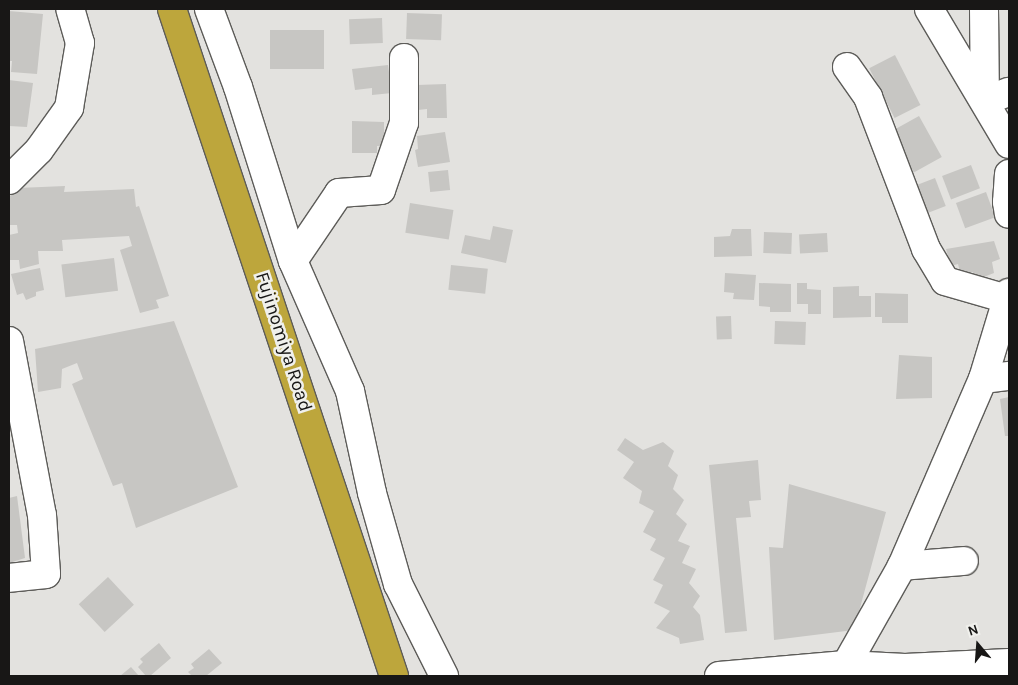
<!DOCTYPE html>
<style>
body{margin:0}
#map{position:relative;width:1018px;height:685px;overflow:hidden;background:#e3e2df;font-family:Karla,sans-serif}
div>[style]{position:absolute}
[style*='--x']{left:calc(var(--x)*1px);top:calc(var(--y)*1px);width:calc(var(--w)*1px);rotate:calc(var(--a)*1deg)}
.building>*{inset:0;background:#c7c6c3;transform-origin:0 0}
.roads{filter:drop-shadow(1px 0 #5d5c59) drop-shadow(-1px 0 #5d5c59) drop-shadow(0 1px #5d5c59) drop-shadow(0 -1px #5d5c59)}
.minor>*{height:28px;margin:-14px;padding:0 14px;transform-origin:14px;border-radius:14px;background:#fff}
.highway>*{height:28px;margin:-14px;padding:0 14px;transform-origin:14px;border-radius:14px;background:#bda63c}
span{translate:-50% -50%;white-space:nowrap;text-align:center;line-height:1.15;-webkit-text-stroke:5px #f0f0ec;paint-order:stroke}
.street-label{font-size:19px;color:#181716}
.frame{position:absolute;inset:0;border:10px solid #181716;pointer-events:none}
.north{position:absolute;left:953px;top:620px;width:50px;height:50px;-webkit-text-stroke:4px #f0f0ec;paint-order:stroke;rotate:342deg;font-size:14px;font-weight:700;line-height:20px;text-align:center;color:#181716}
.north::after{content:'';display:block;margin:auto;width:18px;height:22px;background:#181716;clip-path:polygon(50% 0,100% 100%,50% 72%,0 100%)}
</style>
<div id="map">
<div class="building">
<i style="clip-path:polygon(9px 11px,43px 14px,37px 74px,11px 72px,12px 61px,9px 61px)"></i>
<i style="left:407px;top:13px;width:35px;height:26px;rotate:2deg"></i>
<i style="left:382px;top:18px;width:25px;height:33px;rotate:88deg"></i>
<i style="left:270px;top:30px;width:54px;height:39px"></i>
<i style="left:895px;top:55px;width:56px;height:29px;rotate:63deg"></i>
<i style="clip-path:polygon(388px 65px,392px 93px,372px 95px,372px 88px,355px 90px,352px 69px)"></i>
<i style="clip-path:polygon(9px 80px,33px 83px,27px 127px,9px 126px)"></i>
<i style="clip-path:polygon(446px 84px,447px 118px,427px 118px,427px 109px,418px 110px,417px 85px)"></i>
<i style="left:919px;top:116px;width:47px;height:32px;rotate:61deg"></i>
<i style="clip-path:polygon(352px 121px,384px 122px,384px 146px,377px 146px,377px 153px,352px 153px)"></i>
<i style="clip-path:polygon(445px 132px,450px 162px,418px 167px,415px 150px,418px 149px,417px 136px)"></i>
<i style="left:971px;top:165px;width:25px;height:31px;rotate:69deg"></i>
<i style="left:448px;top:170px;width:20px;height:20px;rotate:84deg"></i>
<i style="left:935px;top:178px;width:30px;height:25px;rotate:69deg"></i>
<i style="clip-path:polygon(65px 186px,64px 192px,134px 189px,136px 207px,139px 206px,169px 296px,156px 300px,159px 308px,140px 313px,120px 250px,132px 246px,129px 236px,62px 240px,63px 251px,38px 251px,39px 264px,20px 269px,19px 260px,9px 260px,9px 235px,18px 233px,17px 225px,9px 225px,9px 197px,18px 188px)"></i>
<i style="left:986px;top:192px;width:27px;height:32px;rotate:70deg"></i>
<i style="left:410px;top:203px;width:44px;height:30px;rotate:9deg"></i>
<i style="clip-path:polygon(493px 226px,513px 230px,506px 263px,461px 253px,465px 235px,490px 240px)"></i>
<i style="clip-path:polygon(732px 229px,751px 229px,752px 256px,714px 257px,714px 237px,730px 236px)"></i>
<i style="left:764px;top:232px;width:28px;height:21px;rotate:2deg"></i>
<i style="left:827px;top:233px;width:19px;height:28px;rotate:87deg"></i>
<i style="clip-path:polygon(994px 241px,1000px 259px,992px 262px,994px 273px,976px 280px,973px 272px,961px 276px,958px 264px,951px 266px,946px 249px)"></i>
<i style="left:114px;top:258px;width:33px;height:53px;rotate:83deg"></i>
<i style="left:451px;top:265px;width:37px;height:25px;rotate:6deg"></i>
<i style="clip-path:polygon(40px 268px,44px 290px,36px 292px,36px 296px,26px 300px,23px 293px,17px 295px,11px 274px)"></i>
<i style="clip-path:polygon(725px 273px,756px 275px,754px 300px,733px 299px,734px 293px,724px 292px)"></i>
<i style="clip-path:polygon(759px 283px,791px 284px,791px 312px,770px 312px,770px 307px,759px 306px)"></i>
<i style="clip-path:polygon(797px 283px,807px 283px,807px 289px,821px 290px,821px 314px,808px 314px,808px 304px,797px 304px)"></i>
<i style="clip-path:polygon(859px 286px,859px 296px,871px 296px,871px 317px,833px 318px,833px 287px)"></i>
<i style="clip-path:polygon(875px 293px,908px 294px,908px 323px,882px 323px,882px 317px,875px 317px)"></i>
<i style="left:731px;top:316px;width:23px;height:15px;rotate:88deg"></i>
<i style="clip-path:polygon(174px 321px,238px 487px,136px 528px,122px 483px,113px 486px,72px 384px,83px 379px,77px 363px,62px 369px,61px 388px,38px 392px,35px 349px)"></i>
<i style="left:775px;top:321px;width:31px;height:23px;rotate:2deg"></i>
<i style="clip-path:polygon(899px 355px,932px 357px,932px 398px,896px 399px)"></i>
<i style="clip-path:polygon(1009px 397px,1009px 436px,1005px 436px,1000px 399px)"></i>
<i style="clip-path:polygon(625px 438px,643px 450px,663px 442px,674px 451px,668px 466px,678px 475px,673px 489px,684px 500px,676px 514px,687px 524px,678px 541px,690px 546px,682px 563px,696px 569px,689px 583px,700px 596px,693px 607px,700px 615px,704px 640px,680px 644px,679px 638px,656px 628px,670px 611px,654px 603px,663px 585px,653px 580px,665px 558px,650px 550px,656px 539px,643px 532px,654px 511px,639px 503px,642px 491px,623px 478px,634px 462px,617px 450px)"></i>
<i style="clip-path:polygon(758px 460px,761px 500px,749px 501px,751px 517px,736px 518px,747px 631px,725px 633px,709px 465px)"></i>
<i style="clip-path:polygon(789px 484px,886px 512px,854px 630px,774px 640px,769px 547px,783px 548px)"></i>
<i style="clip-path:polygon(17px 496px,25px 558px,9px 563px,9px 498px)"></i>
<i style="left:108px;top:577px;width:38px;height:40px;rotate:47deg"></i>
<i style="clip-path:polygon(159px 643px,171px 658px,150px 676px,146px 676px,138px 667px,143px 662px,140px 659px)"></i>
<i style="clip-path:polygon(209px 649px,222px 663px,206px 676px,192px 676px,188px 672px,194px 668px,191px 664px)"></i>
<i style="clip-path:polygon(131px 667px,139px 676px,120px 676px)"></i>
</div>
<div class="roads">
<div class="minor">
<i style="--x:209;--y:9;--w:83;--a:69.6"></i>
<i style="--x:238;--y:87;--w:182;--a:72.5"></i>
<i style="--x:293;--y:261;--w:142;--a:66.3"></i>
<i style="--x:350;--y:391;--w:104;--a:77.8"></i>
<i style="--x:372;--y:493;--w:95;--a:74.1"></i>
<i style="--x:398;--y:584;--w:103;--a:63.4"></i>
<i style="--x:929;--y:9;--w:157;--a:59.3"></i>
<i style="--x:984;--y:9;--w:92;--a:89.4"></i>
<i style="--x:985;--y:101;--w:26;--a:-21"></i>
<i style="--x:847;--y:67;--w:37;--a:55"></i>
<i style="--x:868;--y:97;--w:163;--a:69.1"></i>
<i style="--x:926;--y:249;--w:37;--a:59"></i>
<i style="--x:945;--y:281;--w:65;--a:16.2"></i>
<i style="--x:1009;--y:174;--w:28;--a:94"></i>
<i style="--x:1007;--y:202;--w:12;--a:81"></i>
<i style="--x:9;--y:180;--w:42;--a:-45"></i>
<i style="--x:39;--y:150;--w:52;--a:-54.5"></i>
<i style="--x:69;--y:108;--w:66;--a:-80.4"></i>
<i style="--x:80;--y:43;--w:35;--a:-106"></i>
<i style="--x:293;--y:261;--w:82;--a:-55.9"></i>
<i style="--x:339;--y:193;--w:42;--a:-4.1"></i>
<i style="--x:381;--y:190;--w:71;--a:-71.1"></i>
<i style="--x:404;--y:123;--w:65;--a:-90"></i>
<i style="--x:9;--y:341;--w:177;--a:79.3"></i>
<i style="--x:42;--y:515;--w:59;--a:86.1"></i>
<i style="--x:46;--y:574;--w:37;--a:174"></i>
<i style="--x:983;--y:379;--w:26;--a:-7"></i>
<i style="--x:902;--y:566;--w:62;--a:-4.6"></i>
<i style="--x:719;--y:676;--w:127;--a:-5"></i>
<i style="--x:846;--y:665;--w:59;--a:2.9"></i>
<i style="--x:905;--y:668;--w:104;--a:-2.8"></i>
<i style="--x:844;--y:676;--w:11;--a:-80"></i>
<i style="--x:846;--y:665;--w:114;--a:-60.5"></i>
<i style="--x:902;--y:566;--w:204;--a:-66.6"></i>
<i style="--x:983;--y:379;--w:90;--a:-73.2"></i>
</div>
<div class="highway">
<i style="--x:172;--y:9;--w:703;--a:71.59"></i>
</div>
</div>
<div class="street-label">
<span style="left:283px;top:342px;rotate:72deg">Fujinomiya Road</span>
</div>
<div class="frame"></div>
<div class="north">N</div>
</div>
